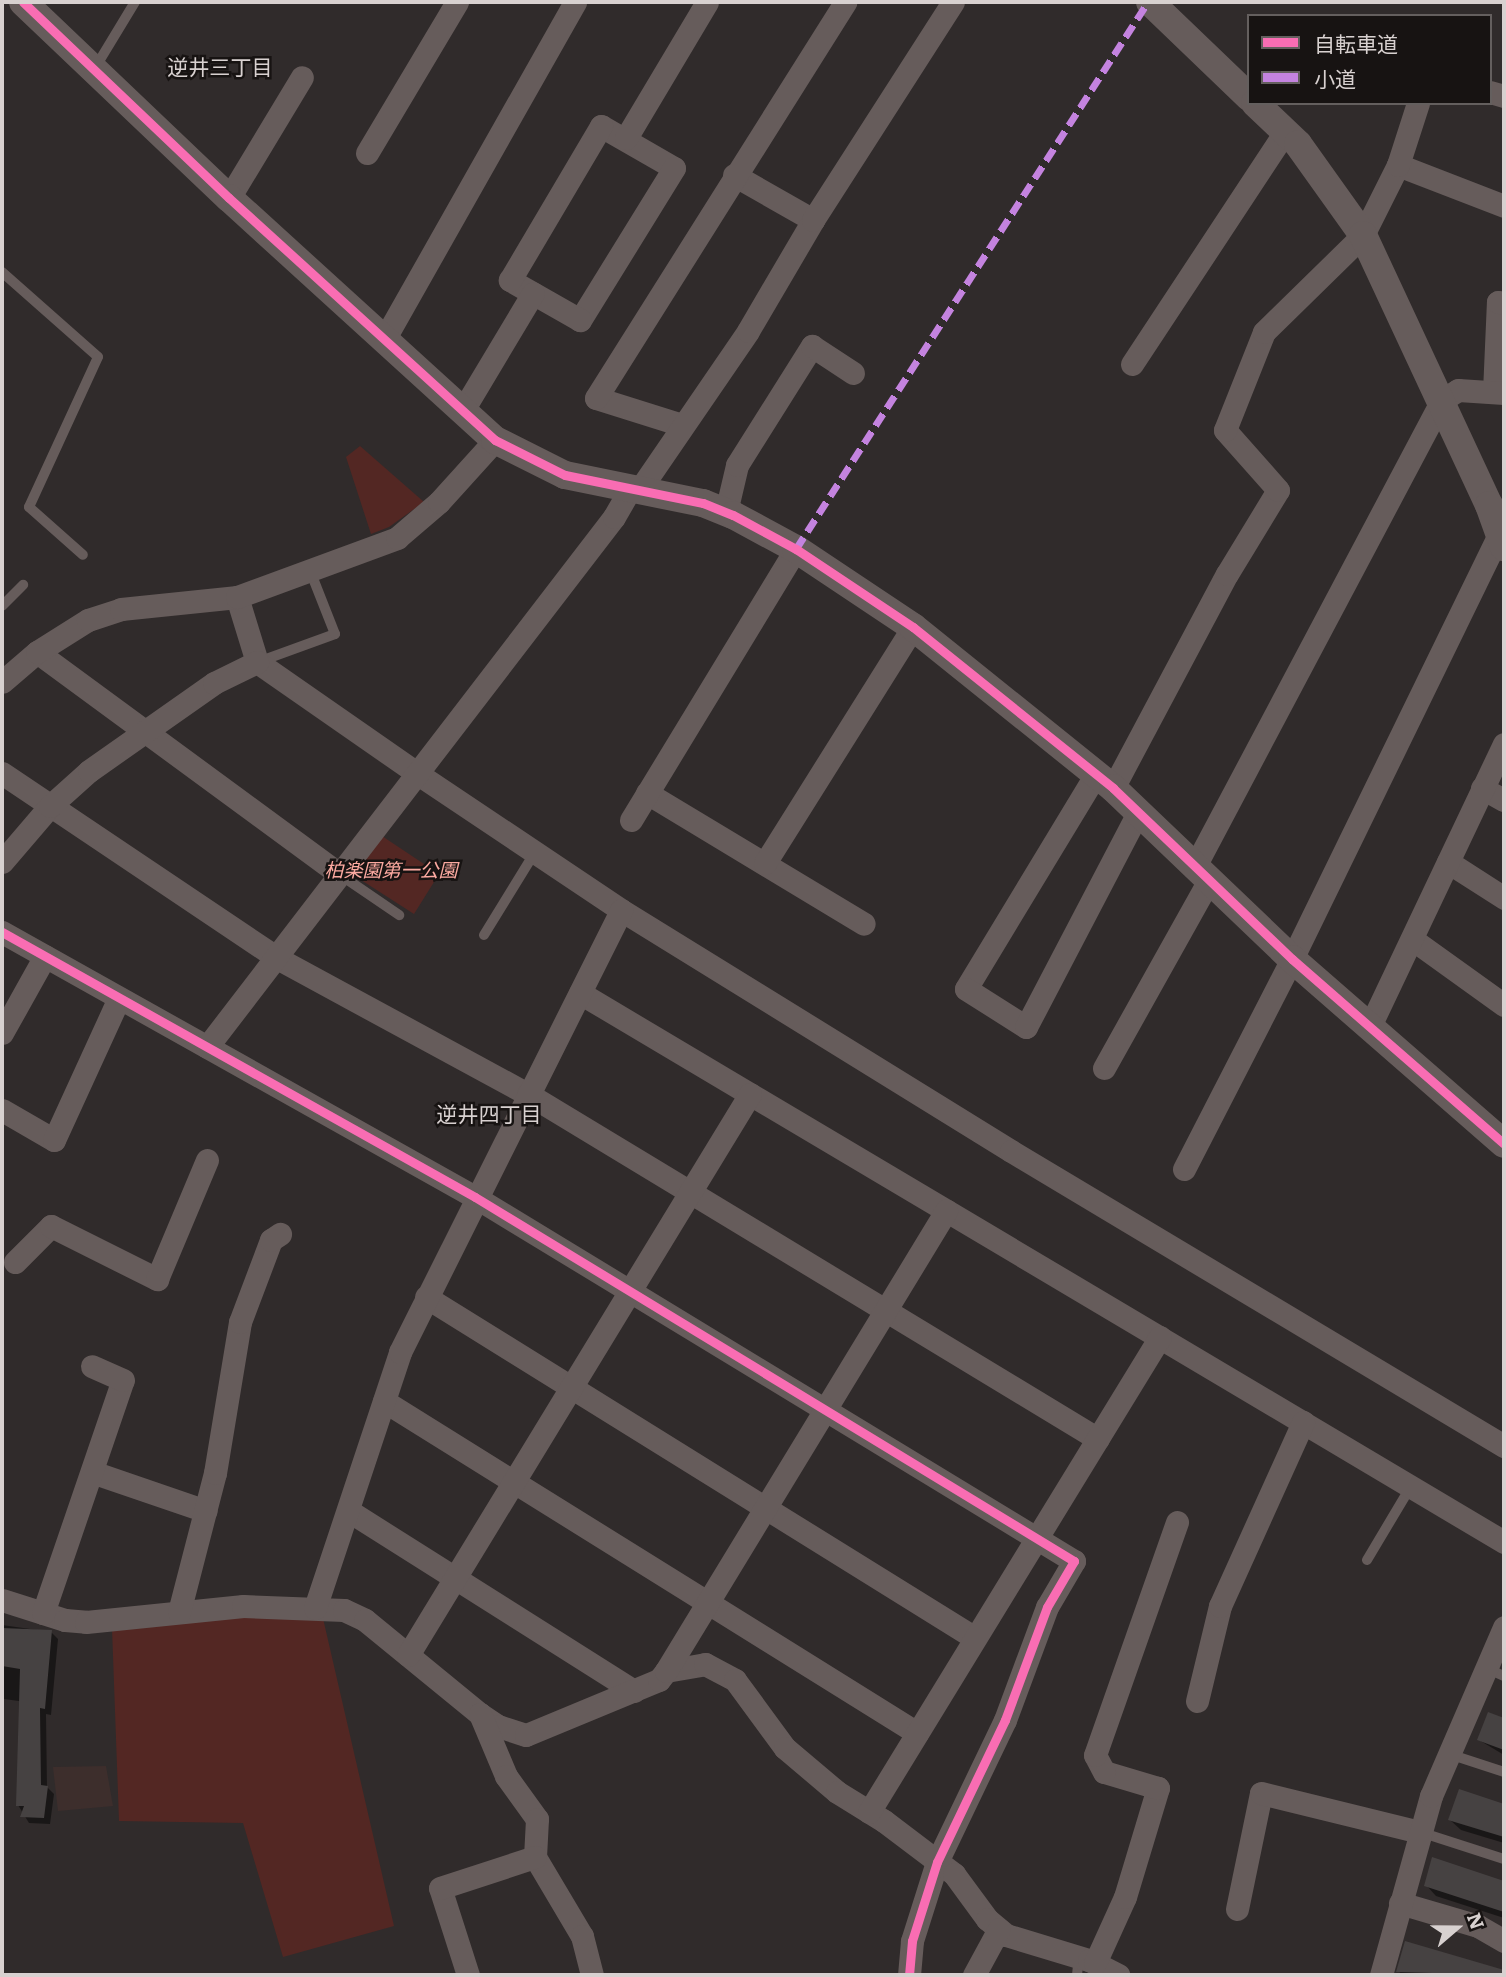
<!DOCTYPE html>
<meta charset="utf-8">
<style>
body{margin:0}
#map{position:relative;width:1506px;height:1977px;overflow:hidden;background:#302b2b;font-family:Literata,"Noto Sans JP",serif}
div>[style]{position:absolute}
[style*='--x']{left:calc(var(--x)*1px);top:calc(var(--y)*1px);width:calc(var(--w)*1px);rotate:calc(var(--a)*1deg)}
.built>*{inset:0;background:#3d2e2c}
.green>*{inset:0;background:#532723}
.shadow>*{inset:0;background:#0007}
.building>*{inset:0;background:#464242}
.service>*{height:10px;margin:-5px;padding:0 5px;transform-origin:5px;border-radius:5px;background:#665c5b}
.minor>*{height:23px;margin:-11.5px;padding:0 11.5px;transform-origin:11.5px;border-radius:11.5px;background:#665c5b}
.tertiary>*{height:28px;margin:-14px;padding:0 14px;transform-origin:14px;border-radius:14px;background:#665c5b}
.quiet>*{height:7px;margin-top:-3.5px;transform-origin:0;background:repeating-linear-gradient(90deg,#c483df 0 14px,transparent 0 21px)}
.cycleway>*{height:9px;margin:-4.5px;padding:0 4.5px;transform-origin:4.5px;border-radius:4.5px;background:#f96db3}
span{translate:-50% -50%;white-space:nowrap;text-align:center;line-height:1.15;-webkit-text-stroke:5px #171312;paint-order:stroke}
.park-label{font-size:19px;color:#fba9a0;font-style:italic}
.neighbourhood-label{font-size:21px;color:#d8d1d0}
.frame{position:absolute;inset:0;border:4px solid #d8d1d0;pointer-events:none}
.legend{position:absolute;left:1247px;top:14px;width:245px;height:91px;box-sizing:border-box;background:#171312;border:2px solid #645f5e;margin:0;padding:9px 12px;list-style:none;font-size:21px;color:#d8d1d0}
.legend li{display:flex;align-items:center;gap:14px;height:35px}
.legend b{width:35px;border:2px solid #645f5e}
.north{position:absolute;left:1422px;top:1893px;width:70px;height:70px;-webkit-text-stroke:5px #171312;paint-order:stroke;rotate:70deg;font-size:19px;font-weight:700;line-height:28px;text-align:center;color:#d8d1d0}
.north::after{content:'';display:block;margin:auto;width:24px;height:32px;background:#d8d1d0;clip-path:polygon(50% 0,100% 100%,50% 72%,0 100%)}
</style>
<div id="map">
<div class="built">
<i style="clip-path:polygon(106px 1766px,113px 1806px,58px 1811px,53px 1767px)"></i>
</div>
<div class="green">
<i style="clip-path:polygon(360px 446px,424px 502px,389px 527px,371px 534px,346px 457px)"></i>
<i style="clip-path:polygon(382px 836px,439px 874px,414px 914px,358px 878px,356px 869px)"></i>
<i style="clip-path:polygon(247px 1611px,322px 1614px,394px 1926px,283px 1957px,243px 1823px,119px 1821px,112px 1628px)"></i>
</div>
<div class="shadow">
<i style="clip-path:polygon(2px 1625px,51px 1632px,58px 1639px,51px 1715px,46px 1714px,47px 1787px,54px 1794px,50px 1824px,29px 1823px,18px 1805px,26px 1702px,4px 1699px,2px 1718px)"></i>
<i style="clip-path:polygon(1489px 1715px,1504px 1720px,1504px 1755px,1479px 1740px)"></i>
<i style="clip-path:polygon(1460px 1791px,1504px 1806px,1504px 1843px,1461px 1830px,1450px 1820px)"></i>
<i style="clip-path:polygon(1433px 1859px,1504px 1883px,1504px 1918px,1436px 1896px,1426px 1885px)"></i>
<i style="clip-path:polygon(1406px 1943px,1504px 1973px,1504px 1975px,1403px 1975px,1398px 1971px)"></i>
</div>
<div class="building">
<i style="clip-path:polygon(2px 1628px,52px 1630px,45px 1709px,40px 1708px,41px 1785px,48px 1786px,44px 1818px,20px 1817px,24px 1806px,16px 1806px,20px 1669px,2px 1666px)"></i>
<i style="clip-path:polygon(1488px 1712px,1504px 1718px,1504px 1750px,1477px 1740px)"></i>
<i style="clip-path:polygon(1459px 1789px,1504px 1804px,1504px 1837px,1448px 1820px)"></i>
<i style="clip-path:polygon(1432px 1857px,1504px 1881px,1504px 1912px,1424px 1886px)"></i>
<i style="clip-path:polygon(1405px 1941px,1504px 1970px,1503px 1975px,1396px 1972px)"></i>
</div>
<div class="service">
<i style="--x:95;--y:68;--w:77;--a:-58.8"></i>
<i style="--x:2;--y:272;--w:128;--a:41.5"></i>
<i style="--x:98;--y:357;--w:165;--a:114.7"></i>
<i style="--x:29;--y:507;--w:72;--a:41.6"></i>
<i style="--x:2;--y:606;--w:30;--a:-45"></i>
<i style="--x:258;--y:662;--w:82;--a:-20"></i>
<i style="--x:335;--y:634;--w:66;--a:-111.5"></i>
<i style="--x:339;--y:874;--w:73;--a:34.3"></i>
<i style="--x:484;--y:935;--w:97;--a:-58.4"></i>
<i style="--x:1367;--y:1560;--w:84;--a:-59.2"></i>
<i style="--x:1486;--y:1668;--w:20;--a:24"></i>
<i style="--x:1449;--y:1754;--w:58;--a:18.1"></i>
<i style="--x:1420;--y:1832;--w:88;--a:17.8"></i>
<i style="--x:1077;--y:1975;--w:18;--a:-84"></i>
</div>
<div class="minor">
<i style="--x:1490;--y:92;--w:15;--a:16"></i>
<i style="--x:601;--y:126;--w:84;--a:29.9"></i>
<i style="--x:674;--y:168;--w:179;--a:121.7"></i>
<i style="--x:580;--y:320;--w:81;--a:-150.3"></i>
<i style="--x:510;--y:280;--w:179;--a:-59.4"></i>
<i style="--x:626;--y:138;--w:158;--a:-59.2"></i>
<i style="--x:367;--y:153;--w:176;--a:-59.2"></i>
<i style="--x:1398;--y:165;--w:114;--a:21.1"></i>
<i style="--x:734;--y:175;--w:91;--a:29.7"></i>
<i style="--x:229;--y:198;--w:141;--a:-58.9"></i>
<i style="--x:385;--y:338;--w:386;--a:-60.5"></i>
<i style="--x:1132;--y:364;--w:278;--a:-56.6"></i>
<i style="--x:1494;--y:392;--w:90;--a:-87.5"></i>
<i style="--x:1498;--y:302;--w:6;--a:9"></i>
<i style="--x:463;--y:410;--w:136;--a:-59.1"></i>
<i style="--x:682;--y:425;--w:90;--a:-162.6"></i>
<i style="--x:596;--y:398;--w:468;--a:-57.8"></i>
<i style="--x:640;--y:489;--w:191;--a:-55.6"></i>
<i style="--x:748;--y:331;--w:129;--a:-59.6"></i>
<i style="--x:813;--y:220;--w:259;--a:-57.3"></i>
<i style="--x:726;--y:512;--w:48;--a:-76.8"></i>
<i style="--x:737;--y:465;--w:141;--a:-57.8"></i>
<i style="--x:812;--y:346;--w:49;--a:33.4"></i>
<i style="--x:237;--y:597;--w:68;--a:72.9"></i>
<i style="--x:257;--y:662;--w:196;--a:34.8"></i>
<i style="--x:418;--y:774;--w:244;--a:33.8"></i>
<i style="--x:621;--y:910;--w:458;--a:31.7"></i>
<i style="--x:1011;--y:1151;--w:575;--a:30.9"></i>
<i style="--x:37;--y:652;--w:375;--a:36.3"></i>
<i style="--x:2;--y:682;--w:46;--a:-40.6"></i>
<i style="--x:37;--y:652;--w:60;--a:-32.1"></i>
<i style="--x:88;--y:620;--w:35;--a:-18"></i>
<i style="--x:121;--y:609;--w:117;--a:-5.9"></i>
<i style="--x:237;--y:597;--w:171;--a:-20.2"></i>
<i style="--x:397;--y:538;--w:55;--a:-40.6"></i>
<i style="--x:439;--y:502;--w:84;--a:-47.9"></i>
<i style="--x:2;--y:773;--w:331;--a:33.9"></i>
<i style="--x:277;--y:958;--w:285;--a:28.5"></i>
<i style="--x:528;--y:1094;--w:666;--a:31.18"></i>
<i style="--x:1096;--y:774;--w:251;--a:121.2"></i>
<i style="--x:966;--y:989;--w:71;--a:32.3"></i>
<i style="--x:1026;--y:1027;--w:242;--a:-62.4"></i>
<i style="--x:1113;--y:788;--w:242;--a:-62"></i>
<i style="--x:1227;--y:574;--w:98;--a:-58.7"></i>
<i style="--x:1278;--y:490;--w:80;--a:-131.5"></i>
<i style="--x:1225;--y:430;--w:105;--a:-68.3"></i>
<i style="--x:1264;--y:332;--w:139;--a:-44.4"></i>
<i style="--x:1363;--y:235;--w:78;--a:-63.4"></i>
<i style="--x:1398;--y:165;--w:65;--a:-72.1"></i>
<i style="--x:1482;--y:788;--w:25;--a:29"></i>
<i style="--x:647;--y:793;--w:253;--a:31.1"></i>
<i style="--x:631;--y:820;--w:317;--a:-58.7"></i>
<i style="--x:2;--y:862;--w:74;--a:-49.4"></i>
<i style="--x:50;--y:806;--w:52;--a:-41.9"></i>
<i style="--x:89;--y:771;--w:153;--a:-35.1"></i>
<i style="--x:214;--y:683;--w:48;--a:-26"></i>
<i style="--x:1448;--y:862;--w:67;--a:32.7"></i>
<i style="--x:765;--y:863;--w:279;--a:-57.9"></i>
<i style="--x:1194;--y:868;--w:530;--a:-62.08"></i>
<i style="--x:1442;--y:400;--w:19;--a:-32"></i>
<i style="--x:1458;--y:390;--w:46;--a:3.7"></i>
<i style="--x:2;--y:932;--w:542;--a:29.26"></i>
<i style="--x:475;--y:1197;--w:701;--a:31.29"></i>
<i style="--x:1074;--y:1561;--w:53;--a:120.4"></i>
<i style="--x:1047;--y:1607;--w:121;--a:110.4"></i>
<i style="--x:1005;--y:1720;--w:157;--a:115.6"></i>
<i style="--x:937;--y:1862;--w:83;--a:107.6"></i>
<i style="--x:912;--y:1941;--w:34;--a:95"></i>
<i style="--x:1412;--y:939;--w:113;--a:35.7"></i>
<i style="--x:580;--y:993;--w:1075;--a:30.72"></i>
<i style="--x:1370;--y:1026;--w:312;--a:-64.6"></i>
<i style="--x:2;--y:1033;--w:88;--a:-60.8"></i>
<i style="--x:207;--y:1047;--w:668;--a:-52.48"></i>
<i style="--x:614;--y:517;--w:34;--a:-60"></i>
<i style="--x:1104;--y:1068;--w:213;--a:-60.8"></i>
<i style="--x:2;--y:1110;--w:60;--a:30"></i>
<i style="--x:54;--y:1140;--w:156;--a:-65.4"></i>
<i style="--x:1184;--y:1169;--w:236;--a:-62.8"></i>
<i style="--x:1292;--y:959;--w:475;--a:-64"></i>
<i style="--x:15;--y:1262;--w:51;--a:-45"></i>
<i style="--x:51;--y:1226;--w:119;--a:26.6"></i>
<i style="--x:157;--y:1279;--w:129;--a:-67.2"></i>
<i style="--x:426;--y:1297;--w:646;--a:31.85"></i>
<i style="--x:384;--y:1401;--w:628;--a:31.92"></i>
<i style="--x:92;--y:1472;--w:120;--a:18.9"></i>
<i style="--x:349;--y:1511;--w:337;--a:32.3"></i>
<i style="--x:2;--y:1600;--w:66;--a:17.6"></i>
<i style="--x:65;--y:1620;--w:21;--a:5"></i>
<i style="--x:86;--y:1622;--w:158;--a:-5.8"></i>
<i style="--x:243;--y:1606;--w:101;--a:2.3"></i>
<i style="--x:344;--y:1610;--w:23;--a:25"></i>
<i style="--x:365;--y:1620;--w:149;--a:39.3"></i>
<i style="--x:480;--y:1714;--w:22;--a:34"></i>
<i style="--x:498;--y:1726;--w:29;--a:18"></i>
<i style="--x:526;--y:1735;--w:144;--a:-22.5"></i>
<i style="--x:659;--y:1680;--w:11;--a:-52"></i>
<i style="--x:666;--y:1671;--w:40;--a:-10"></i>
<i style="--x:705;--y:1664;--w:34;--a:28"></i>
<i style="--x:735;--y:1680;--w:84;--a:53.7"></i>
<i style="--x:785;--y:1748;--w:68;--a:40.2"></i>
<i style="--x:837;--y:1792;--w:55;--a:31.7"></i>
<i style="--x:884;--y:1821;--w:88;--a:37.1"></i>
<i style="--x:954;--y:1874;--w:56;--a:53.7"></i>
<i style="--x:987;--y:1919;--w:25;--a:40"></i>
<i style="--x:1006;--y:1935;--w:87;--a:16.8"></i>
<i style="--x:1089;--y:1960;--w:33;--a:27"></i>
<i style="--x:315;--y:1608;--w:270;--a:-71.6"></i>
<i style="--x:400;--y:1352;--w:494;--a:-63.4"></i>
<i style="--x:179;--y:1612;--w:144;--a:-75.5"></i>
<i style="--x:215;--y:1473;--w:153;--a:-80.6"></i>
<i style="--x:240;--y:1322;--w:88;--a:-69.3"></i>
<i style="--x:271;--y:1240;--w:11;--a:-34"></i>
<i style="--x:43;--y:1613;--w:246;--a:-71.1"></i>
<i style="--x:123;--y:1380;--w:34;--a:-156"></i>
<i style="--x:408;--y:1655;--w:657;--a:-58.63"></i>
<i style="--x:666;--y:1671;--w:539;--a:-58.67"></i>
<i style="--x:1197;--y:1701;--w:98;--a:-76.4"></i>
<i style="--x:1220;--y:1606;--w:202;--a:-65.7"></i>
<i style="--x:480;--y:1714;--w:67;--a:67.2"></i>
<i style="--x:506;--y:1776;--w:53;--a:54.2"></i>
<i style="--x:537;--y:1819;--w:38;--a:93"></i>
<i style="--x:535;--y:1857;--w:92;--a:59.3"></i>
<i style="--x:582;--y:1936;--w:40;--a:75.6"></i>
<i style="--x:869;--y:1812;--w:557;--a:-58.51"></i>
<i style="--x:1400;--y:1903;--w:81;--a:16.4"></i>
<i style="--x:1478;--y:1926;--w:30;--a:30"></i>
<i style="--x:1237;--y:1909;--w:118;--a:-78.3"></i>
<i style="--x:1261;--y:1793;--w:164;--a:13.8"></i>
<i style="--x:1095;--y:1963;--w:72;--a:-65.6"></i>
<i style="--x:1125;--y:1897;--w:114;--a:-73.2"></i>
<i style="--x:1158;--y:1788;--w:56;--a:-163.5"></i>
<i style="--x:1104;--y:1772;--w:19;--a:-118"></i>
<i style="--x:1095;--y:1755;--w:247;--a:-70.6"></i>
<i style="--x:468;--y:1975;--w:91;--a:-107.8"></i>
<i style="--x:440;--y:1888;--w:100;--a:-18.1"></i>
<i style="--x:974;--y:1975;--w:52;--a:-61.5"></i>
<i style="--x:1381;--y:1975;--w:186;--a:-74.4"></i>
<i style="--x:1431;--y:1796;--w:184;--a:-66.6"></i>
</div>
<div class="tertiary">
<i style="--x:23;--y:2;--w:284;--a:43.6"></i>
<i style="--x:229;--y:198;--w:360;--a:42.3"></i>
<i style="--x:495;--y:440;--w:78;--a:26.6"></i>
<i style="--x:565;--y:475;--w:141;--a:11.5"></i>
<i style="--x:703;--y:503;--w:32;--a:22"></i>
<i style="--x:733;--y:515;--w:72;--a:28.4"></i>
<i style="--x:796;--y:549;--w:141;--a:33.7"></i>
<i style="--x:913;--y:627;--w:257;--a:38.8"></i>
<i style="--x:1113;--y:788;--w:248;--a:43.7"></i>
<i style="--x:1292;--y:959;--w:281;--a:41.1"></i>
<i style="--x:1150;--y:2;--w:137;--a:43.8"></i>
<i style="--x:1255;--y:103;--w:59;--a:43.6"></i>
<i style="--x:1298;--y:144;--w:112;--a:54.5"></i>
<i style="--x:1363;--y:235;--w:298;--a:65"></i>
<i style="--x:1489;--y:505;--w:45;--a:70.3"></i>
</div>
<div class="quiet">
<i style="--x:796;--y:549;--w:650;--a:-57.24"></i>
</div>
<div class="cycleway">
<i style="--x:23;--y:2;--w:284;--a:43.6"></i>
<i style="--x:229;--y:198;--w:360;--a:42.3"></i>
<i style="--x:495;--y:440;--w:78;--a:26.6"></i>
<i style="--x:565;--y:475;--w:141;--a:11.5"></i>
<i style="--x:703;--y:503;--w:32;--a:22"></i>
<i style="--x:733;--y:515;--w:72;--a:28.4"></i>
<i style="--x:796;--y:549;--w:141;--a:33.7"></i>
<i style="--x:913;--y:627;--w:257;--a:38.8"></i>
<i style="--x:1113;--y:788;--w:248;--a:43.7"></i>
<i style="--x:1292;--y:959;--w:281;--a:41.1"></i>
<i style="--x:2;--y:932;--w:542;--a:29.26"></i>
<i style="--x:475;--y:1197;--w:701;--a:31.29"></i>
<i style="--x:1074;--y:1561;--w:53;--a:120.4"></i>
<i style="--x:1047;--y:1607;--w:121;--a:110.4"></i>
<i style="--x:1005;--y:1720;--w:157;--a:115.6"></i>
<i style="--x:937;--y:1862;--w:83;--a:107.6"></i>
<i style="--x:912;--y:1941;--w:34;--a:95"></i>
</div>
<div class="park-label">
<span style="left:391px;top:870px">柏楽園第一公園</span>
</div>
<div class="neighbourhood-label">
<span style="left:220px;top:66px">逆井三丁目</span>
<span style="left:489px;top:1113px">逆井四丁目</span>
</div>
<div class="frame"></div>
<ul class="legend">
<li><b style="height:9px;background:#f96db3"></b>自転車道</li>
<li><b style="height:9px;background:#c483df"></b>小道</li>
</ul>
<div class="north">N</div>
</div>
